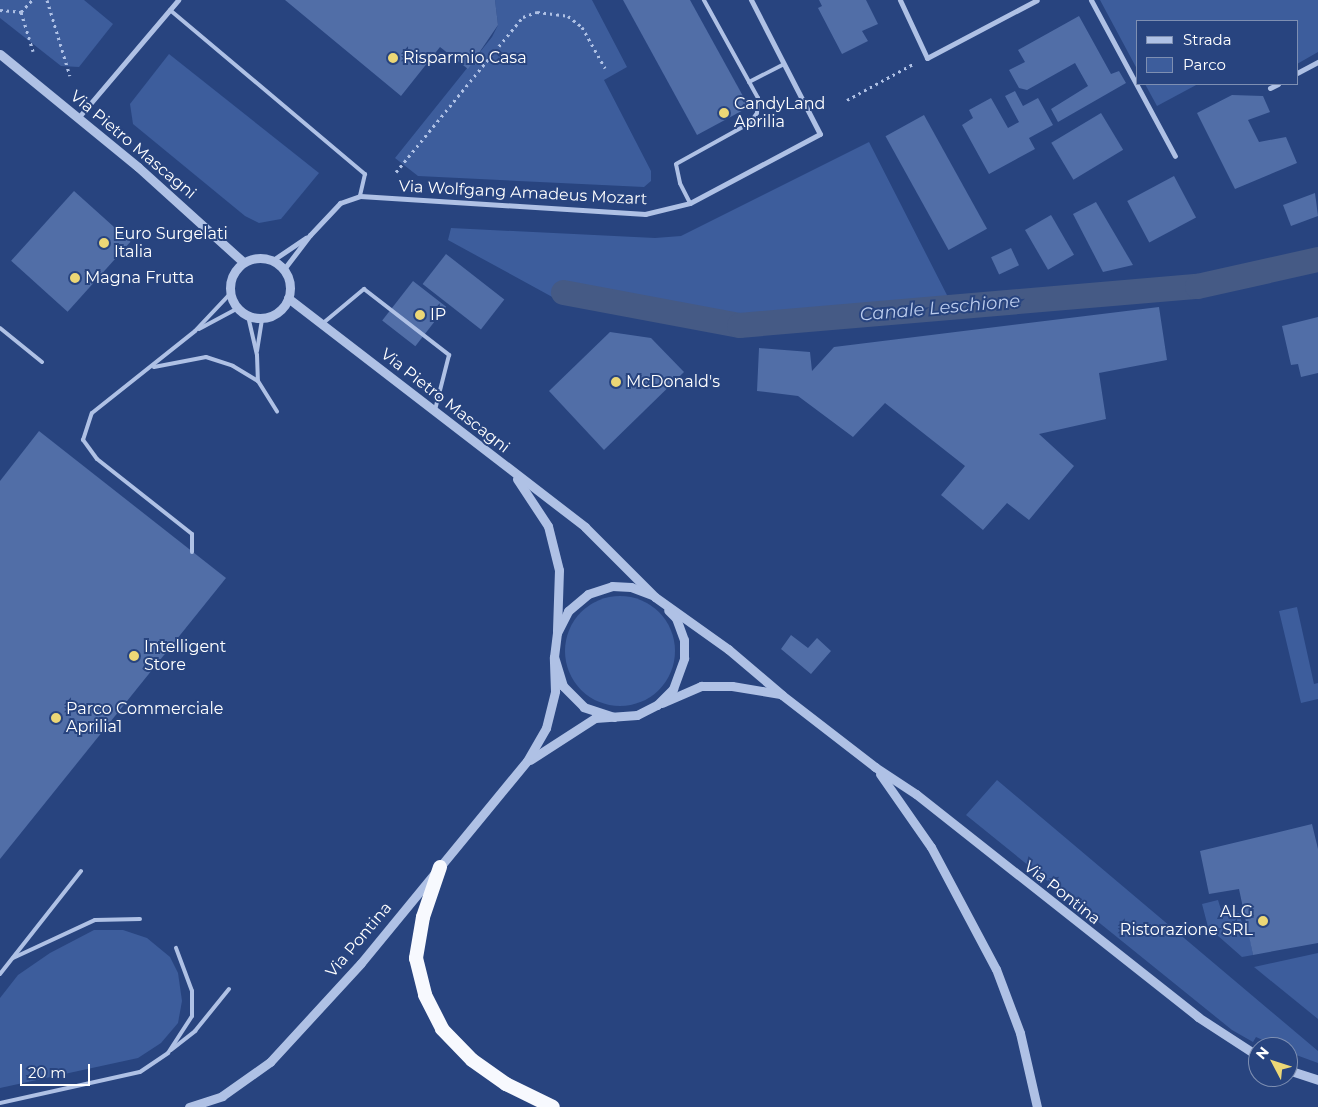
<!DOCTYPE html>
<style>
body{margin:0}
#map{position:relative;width:1318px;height:1107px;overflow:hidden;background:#28447f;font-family:Montserrat,sans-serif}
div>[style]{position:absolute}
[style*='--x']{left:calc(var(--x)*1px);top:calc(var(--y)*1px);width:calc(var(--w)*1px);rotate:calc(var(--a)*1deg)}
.green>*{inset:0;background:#3d5d9c}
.round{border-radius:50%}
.canal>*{height:25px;margin:-12.5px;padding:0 12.5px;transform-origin:12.5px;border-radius:12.5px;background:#455a85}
.building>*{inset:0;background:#516ea7;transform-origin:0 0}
.path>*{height:3px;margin-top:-1.5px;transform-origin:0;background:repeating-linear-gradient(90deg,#afc1e5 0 2.5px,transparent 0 6.5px)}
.service>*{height:4px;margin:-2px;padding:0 2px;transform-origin:2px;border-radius:2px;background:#afc1e5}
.minor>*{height:5px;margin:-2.5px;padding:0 2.5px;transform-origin:2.5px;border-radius:2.5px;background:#afc1e5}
.tertiary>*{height:9px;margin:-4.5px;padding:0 4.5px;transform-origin:4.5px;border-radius:4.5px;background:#afc1e5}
.tertiary>.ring{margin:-4.5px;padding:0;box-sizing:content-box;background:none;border:9px solid #afc1e5;border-radius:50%}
.trunk>*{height:14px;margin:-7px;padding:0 7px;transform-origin:7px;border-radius:7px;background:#f7f9fe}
.dots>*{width:14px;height:14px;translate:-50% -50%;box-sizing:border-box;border:2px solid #28447f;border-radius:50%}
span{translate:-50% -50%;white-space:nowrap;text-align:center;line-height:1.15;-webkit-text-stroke:4px #28447f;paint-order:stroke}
.poi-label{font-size:16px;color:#fff}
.left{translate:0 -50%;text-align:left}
.right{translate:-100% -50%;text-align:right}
.street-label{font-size:16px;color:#fff}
.water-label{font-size:18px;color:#bbcced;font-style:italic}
.legend{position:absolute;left:1136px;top:20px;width:162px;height:65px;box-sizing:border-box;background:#28447f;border:1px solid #7e8fb2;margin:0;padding:6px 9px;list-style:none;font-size:15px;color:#fff}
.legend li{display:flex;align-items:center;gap:10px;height:25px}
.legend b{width:25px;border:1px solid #7e8fb2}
.north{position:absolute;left:1248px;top:1037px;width:50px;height:50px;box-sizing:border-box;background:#28447f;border:1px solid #7e8fb2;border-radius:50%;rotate:310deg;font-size:14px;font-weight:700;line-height:20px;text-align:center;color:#fff}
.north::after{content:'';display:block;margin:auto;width:18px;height:22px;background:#ecd776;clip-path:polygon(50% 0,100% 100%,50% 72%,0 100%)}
.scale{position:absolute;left:20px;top:1064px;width:70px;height:22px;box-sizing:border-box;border:2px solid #fff;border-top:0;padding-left:6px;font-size:15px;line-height:18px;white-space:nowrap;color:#fff;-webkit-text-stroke:4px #28447f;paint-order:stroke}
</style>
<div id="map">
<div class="green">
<i style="clip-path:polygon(0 0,84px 0,113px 24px,79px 67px,61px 66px,0 18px)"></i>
<i style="clip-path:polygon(495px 0,592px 0,627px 67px,604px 80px,651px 171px,651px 181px,644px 187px,418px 176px,395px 158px,492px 37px,498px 25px)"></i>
<i style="clip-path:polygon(1100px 0,1318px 0,1318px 52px,1297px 64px,1297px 21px,1137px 21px,1137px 69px)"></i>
<i style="clip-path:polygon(169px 54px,319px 173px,281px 219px,259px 223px,245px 216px,133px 124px,130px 104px)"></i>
<i style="clip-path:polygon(1145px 84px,1198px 84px,1157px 106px)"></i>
<i style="clip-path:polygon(869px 142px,949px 299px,737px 320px,562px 283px,556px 299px,448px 240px,451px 228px,655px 238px,681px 236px)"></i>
<i class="round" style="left:565px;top:596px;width:110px;height:110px"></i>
<i style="clip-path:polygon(1297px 607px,1314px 684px,1318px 683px,1318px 699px,1301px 703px,1279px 611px)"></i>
<i style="clip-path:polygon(997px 780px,1318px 1051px,1318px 1063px,1288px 1052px,1288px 1047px,1278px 1047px,1256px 1037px,1253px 1042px,1232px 1030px,966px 815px)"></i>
<i style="clip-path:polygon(1218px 900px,1223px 916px,1239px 913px,1242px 923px,1247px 923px,1253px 955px,1242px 957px,1208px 927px,1202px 904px)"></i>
<i style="clip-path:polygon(94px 930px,123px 930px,147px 938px,170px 957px,178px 973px,182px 1001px,178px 1023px,161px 1043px,138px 1058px,0 1088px,0 998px,18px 975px,50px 953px)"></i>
<i style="clip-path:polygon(1318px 953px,1318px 1019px,1254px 967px)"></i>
</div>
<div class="canal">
<i style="--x:563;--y:292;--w:179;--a:10.6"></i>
<i style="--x:739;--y:325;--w:460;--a:-4.9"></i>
<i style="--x:1197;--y:286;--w:124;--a:-12.6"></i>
</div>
<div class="building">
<i style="clip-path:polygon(285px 0,495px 0,498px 25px,468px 69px,440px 47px,401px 96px)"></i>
<i style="clip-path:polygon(623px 0,690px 0,749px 107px,697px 135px)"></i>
<i style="clip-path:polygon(819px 0,866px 0,878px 24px,862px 31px,868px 41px,842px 54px,818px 8px,822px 6px)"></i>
<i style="clip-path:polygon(1079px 16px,1111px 74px,1119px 71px,1126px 83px,1058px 122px,1051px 109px,1088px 86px,1075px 63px,1027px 90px,1019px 88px,1009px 70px,1025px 62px,1018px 50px)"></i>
<i style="clip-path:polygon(1015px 91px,1023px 106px,1038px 98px,1053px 125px,1029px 138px,1035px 149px,989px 174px,962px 125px,973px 118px,969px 110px,991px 98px,1008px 128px,1019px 122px,1005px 96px)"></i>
<i style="clip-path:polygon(1232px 95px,1263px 96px,1270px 112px,1248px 120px,1259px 142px,1286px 137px,1297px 163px,1235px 189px,1197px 113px)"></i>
<i style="left:1101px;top:113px;width:43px;height:58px;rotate:59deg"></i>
<i style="left:924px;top:115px;width:130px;height:44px;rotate:61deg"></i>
<i style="left:1174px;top:176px;width:47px;height:53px;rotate:62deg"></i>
<i style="left:74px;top:191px;width:76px;height:94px;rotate:42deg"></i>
<i style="clip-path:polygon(1315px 193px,1318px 216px,1291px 226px,1283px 205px)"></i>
<i style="clip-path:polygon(1096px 202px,1133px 265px,1103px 272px,1073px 214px)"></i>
<i style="left:1051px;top:215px;width:46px;height:30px;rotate:60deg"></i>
<i style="left:1011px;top:248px;width:19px;height:22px;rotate:65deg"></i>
<i style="left:446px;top:254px;width:74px;height:38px;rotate:38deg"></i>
<i style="left:413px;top:281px;width:42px;height:50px;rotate:38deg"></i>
<i style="clip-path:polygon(1159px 307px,1167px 360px,1099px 373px,1106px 419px,1039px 434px,1074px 466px,1029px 520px,1007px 503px,983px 530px,941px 495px,965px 466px,885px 403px,853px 437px,798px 396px,757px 391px,759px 348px,810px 352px,812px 371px,834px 347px)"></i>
<i style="clip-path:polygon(1318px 317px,1318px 373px,1301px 377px,1298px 364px,1291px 365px,1282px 326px)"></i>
<i style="clip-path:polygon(610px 332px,651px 338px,684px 372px,604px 450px,549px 391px)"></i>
<i style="clip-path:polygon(39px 431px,226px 578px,0 859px,0 481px)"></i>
<i style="clip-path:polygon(791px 635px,808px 648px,817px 638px,831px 651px,811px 674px,781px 649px)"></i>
<i style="clip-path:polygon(1312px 824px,1318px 849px,1318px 943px,1253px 955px,1239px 889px,1209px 894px,1200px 851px)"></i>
</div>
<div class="path">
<i style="--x:47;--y:0;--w:79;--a:73.2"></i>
<i style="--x:0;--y:10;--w:21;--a:5"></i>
<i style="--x:21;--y:12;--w:41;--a:72.9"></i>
<i style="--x:21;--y:12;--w:16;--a:-47"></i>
<i style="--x:847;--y:100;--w:77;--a:-28.6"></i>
<i style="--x:396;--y:172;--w:200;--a:-50.7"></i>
<i style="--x:523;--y:17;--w:15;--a:-20"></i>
<i style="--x:537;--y:12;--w:31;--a:7"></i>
<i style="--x:568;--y:16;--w:18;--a:38"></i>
<i style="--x:582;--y:27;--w:47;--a:60.7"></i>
</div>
<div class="service">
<i style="--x:170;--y:10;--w:255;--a:40.1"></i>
<i style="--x:365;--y:174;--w:23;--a:103"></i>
<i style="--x:749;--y:82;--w:39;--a:-27"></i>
<i style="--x:690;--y:203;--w:22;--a:-117"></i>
<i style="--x:680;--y:183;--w:19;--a:-102"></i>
<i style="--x:676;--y:164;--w:85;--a:-29"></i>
<i style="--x:750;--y:123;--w:12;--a:-55"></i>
<i style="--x:757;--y:113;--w:15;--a:-86"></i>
<i style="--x:758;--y:98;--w:112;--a:-118.9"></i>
<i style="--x:248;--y:316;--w:40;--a:77"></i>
<i style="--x:257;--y:355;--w:26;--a:88"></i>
<i style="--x:258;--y:381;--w:36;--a:58"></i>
<i style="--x:322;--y:324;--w:55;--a:-39.8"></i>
<i style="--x:364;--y:289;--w:108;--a:37.8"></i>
<i style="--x:449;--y:355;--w:57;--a:104.3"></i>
<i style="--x:0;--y:328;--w:54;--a:39"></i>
<i style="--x:199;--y:329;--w:44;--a:-28.3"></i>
<i style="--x:257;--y:351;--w:33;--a:-81"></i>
<i style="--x:154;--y:367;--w:53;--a:-10.9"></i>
<i style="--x:206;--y:357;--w:28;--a:18"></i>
<i style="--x:233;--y:366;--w:29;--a:31"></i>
<i style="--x:192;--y:552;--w:18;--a:-90"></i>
<i style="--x:192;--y:534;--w:121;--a:-141.7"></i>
<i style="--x:97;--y:459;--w:24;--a:-126"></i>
<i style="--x:83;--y:440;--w:28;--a:-72"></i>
<i style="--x:92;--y:413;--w:132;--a:-38.5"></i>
<i style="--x:195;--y:331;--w:51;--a:-46.6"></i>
<i style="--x:13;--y:958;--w:90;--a:-24.9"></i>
<i style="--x:95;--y:920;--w:45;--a:-1.3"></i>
<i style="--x:0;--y:974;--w:131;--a:-51.8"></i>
<i style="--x:171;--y:1050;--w:31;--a:-38"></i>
<i style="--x:195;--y:1031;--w:54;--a:-51"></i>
<i style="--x:0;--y:1103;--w:143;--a:-12.5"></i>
<i style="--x:140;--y:1072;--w:34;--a:-34"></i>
<i style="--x:168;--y:1053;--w:44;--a:-57"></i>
<i style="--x:192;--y:1016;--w:25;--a:-90"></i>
<i style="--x:192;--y:991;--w:46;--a:-110.4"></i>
</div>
<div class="minor">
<i style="--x:900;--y:0;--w:64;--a:65"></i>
<i style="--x:927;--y:58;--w:124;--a:-27.8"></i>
<i style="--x:1091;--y:0;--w:177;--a:61.7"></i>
<i style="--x:1297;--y:73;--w:24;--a:-28"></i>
<i style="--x:1270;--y:88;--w:9;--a:-27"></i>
<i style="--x:78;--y:118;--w:155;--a:-49.7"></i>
<i style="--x:273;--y:260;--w:40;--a:-34"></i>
<i style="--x:284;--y:269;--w:43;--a:-52.6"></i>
<i style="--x:310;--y:235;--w:44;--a:-46.8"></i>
<i style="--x:340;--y:203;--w:21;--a:-19"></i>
<i style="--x:360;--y:196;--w:286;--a:3.6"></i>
<i style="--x:645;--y:214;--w:46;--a:-13.7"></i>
<i style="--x:690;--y:203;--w:147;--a:-28"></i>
<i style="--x:820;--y:134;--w:151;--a:-117.2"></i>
</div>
<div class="tertiary">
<i style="--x:0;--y:54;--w:178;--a:39.3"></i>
<i style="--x:138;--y:167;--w:142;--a:42.1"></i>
<i class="ring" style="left:230px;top:258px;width:51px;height:51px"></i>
<i style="--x:288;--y:298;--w:375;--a:37.6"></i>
<i style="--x:585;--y:527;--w:99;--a:45"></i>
<i style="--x:655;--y:597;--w:90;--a:35.5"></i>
<i style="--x:728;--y:649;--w:71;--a:40.4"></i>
<i style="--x:782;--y:695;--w:118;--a:37.7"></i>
<i style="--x:875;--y:767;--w:49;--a:33.4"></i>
<i style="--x:916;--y:794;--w:360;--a:38.3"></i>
<i style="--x:1198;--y:1017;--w:72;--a:33"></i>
<i style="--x:517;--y:479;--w:56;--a:56.6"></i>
<i style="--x:548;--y:526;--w:45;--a:76"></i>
<i style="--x:559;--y:570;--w:61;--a:91.9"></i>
<i style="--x:662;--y:703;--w:43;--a:-23.6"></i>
<i style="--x:701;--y:686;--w:31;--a:0"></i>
<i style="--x:732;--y:686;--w:49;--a:9.5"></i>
<i style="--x:614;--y:717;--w:32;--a:-162"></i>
<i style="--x:584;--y:707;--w:30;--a:-135"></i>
<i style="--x:563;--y:686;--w:30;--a:-107"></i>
<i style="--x:554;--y:657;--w:24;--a:-83"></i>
<i style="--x:557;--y:633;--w:25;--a:-63"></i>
<i style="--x:568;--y:611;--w:26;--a:-40"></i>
<i style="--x:588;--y:594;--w:25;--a:-18"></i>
<i style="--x:612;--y:586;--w:19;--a:3"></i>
<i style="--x:631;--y:587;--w:22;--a:21"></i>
<i style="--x:530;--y:760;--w:77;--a:-32.9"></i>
<i style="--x:595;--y:718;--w:42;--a:-4.1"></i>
<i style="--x:637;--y:715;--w:22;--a:-27"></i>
<i style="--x:657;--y:705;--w:23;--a:-45"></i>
<i style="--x:673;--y:689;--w:33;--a:-70"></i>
<i style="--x:684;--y:658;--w:18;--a:-90"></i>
<i style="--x:684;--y:640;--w:23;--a:-110"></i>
<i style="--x:676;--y:618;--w:11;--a:-135"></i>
<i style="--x:880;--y:774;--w:89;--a:55.1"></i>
<i style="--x:931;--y:847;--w:138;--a:62"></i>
<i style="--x:996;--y:969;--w:68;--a:69.4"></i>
<i style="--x:1020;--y:1033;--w:76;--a:77.1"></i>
<i style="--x:1288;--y:1070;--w:32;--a:18"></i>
<i style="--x:189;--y:1107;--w:35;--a:-18"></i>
<i style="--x:222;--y:1096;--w:59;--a:-35.3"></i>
<i style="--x:270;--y:1062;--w:134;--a:-47.4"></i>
<i style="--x:361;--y:963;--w:261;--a:-50.6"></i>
<i style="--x:527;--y:761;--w:38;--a:-60"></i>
<i style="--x:546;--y:728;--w:38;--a:-76"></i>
<i style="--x:555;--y:691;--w:34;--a:-92"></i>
</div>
<div class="trunk">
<i style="--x:440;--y:867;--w:53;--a:108.8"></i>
<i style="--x:423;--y:917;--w:42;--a:99.7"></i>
<i style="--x:416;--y:958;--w:38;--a:76"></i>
<i style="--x:425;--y:995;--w:38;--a:63"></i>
<i style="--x:442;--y:1029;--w:43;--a:45.9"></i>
<i style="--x:472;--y:1060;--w:42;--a:35.2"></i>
<i style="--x:506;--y:1084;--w:52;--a:26.1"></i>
</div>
<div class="dots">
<i style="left:393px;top:58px;background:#ecd776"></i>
<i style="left:724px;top:113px;background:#ecd776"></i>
<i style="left:104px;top:243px;background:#ecd776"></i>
<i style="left:75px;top:278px;background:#ecd776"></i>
<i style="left:420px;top:315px;background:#ecd776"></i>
<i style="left:616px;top:382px;background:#ecd776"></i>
<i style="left:134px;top:656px;background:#ecd776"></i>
<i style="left:56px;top:718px;background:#ecd776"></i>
<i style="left:1263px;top:921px;background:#ecd776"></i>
</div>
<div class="poi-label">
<span class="left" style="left:403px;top:58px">Risparmio Casa</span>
<span class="left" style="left:734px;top:113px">CandyLand<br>Aprilia</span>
<span class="left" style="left:114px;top:243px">Euro Surgelati<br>Italia</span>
<span class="left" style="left:85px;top:278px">Magna Frutta</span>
<span class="left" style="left:430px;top:315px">IP</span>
<span class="left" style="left:626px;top:382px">McDonald's</span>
<span class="left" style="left:144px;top:656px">Intelligent<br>Store</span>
<span class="left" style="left:66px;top:718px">Parco Commerciale<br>Aprilia1</span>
<span class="right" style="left:1253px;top:921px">ALG<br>Ristorazione SRL</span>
</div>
<div class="street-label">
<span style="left:133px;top:145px;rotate:40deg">Via Pietro Mascagni</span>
<span style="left:523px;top:193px;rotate:3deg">Via Wolfgang Amadeus Mozart</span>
<span style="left:445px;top:401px;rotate:38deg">Via Pietro Mascagni</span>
<span style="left:1062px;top:893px;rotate:38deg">Via Pontina</span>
<span style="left:359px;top:940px;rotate:-50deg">Via Pontina</span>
</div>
<div class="water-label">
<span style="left:940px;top:308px;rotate:-5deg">Canale Leschione</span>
</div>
<ul class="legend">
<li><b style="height:6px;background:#afc1e5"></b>Strada</li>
<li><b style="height:14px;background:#3d5d9c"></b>Parco</li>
</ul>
<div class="north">N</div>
<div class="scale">20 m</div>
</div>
